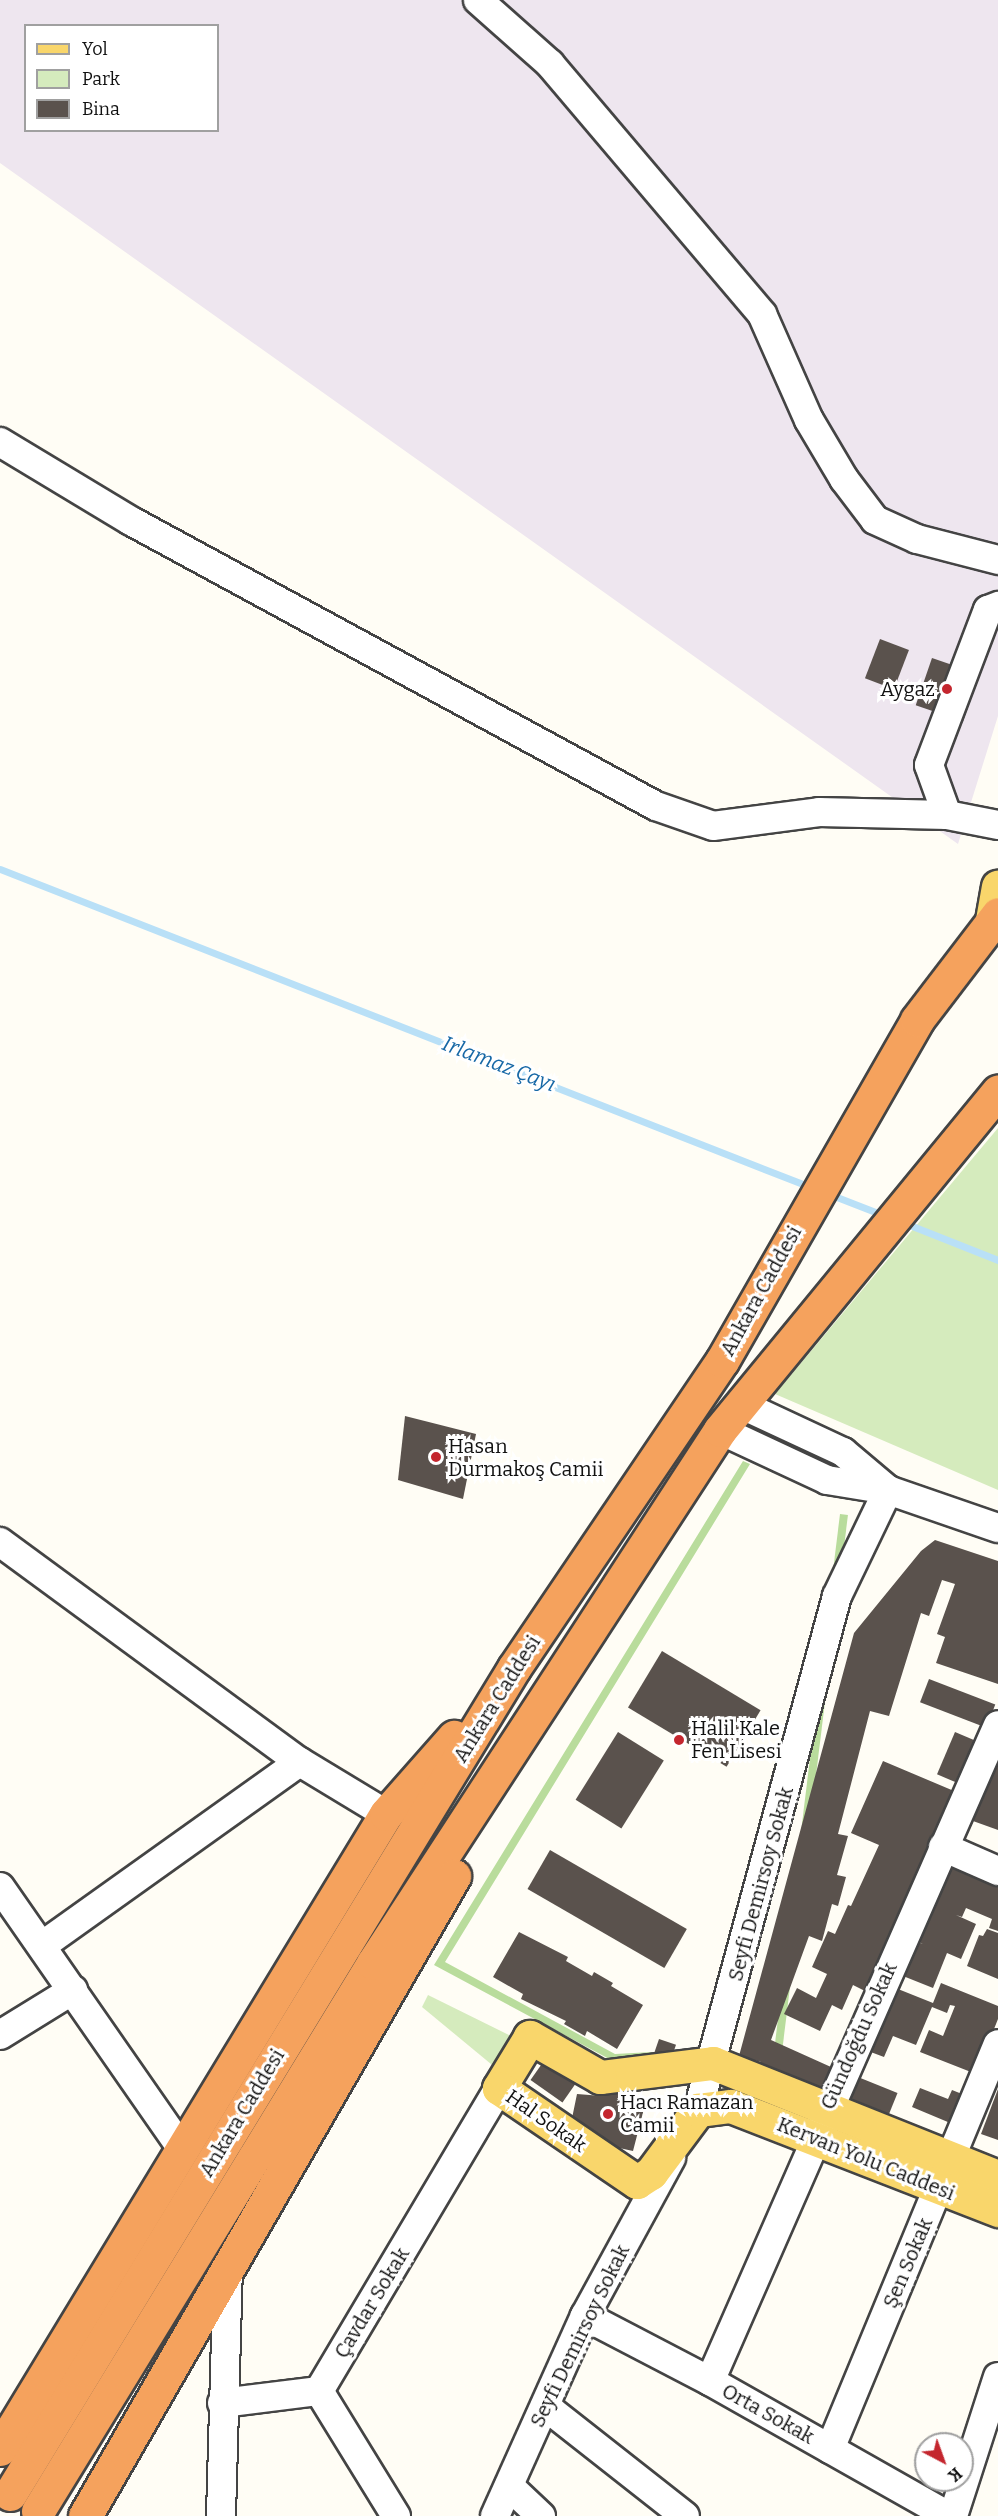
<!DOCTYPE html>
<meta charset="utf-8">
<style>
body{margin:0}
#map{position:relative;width:998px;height:2516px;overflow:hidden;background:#fffdf5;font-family:Bitter,serif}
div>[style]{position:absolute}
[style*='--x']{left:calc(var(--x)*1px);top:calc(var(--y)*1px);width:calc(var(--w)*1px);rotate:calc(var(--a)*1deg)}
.industrial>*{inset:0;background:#eee6ef}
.green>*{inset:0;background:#d5ebbd}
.forest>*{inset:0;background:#b9dc9c;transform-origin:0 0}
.stream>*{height:7px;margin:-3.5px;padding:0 3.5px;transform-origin:3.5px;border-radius:3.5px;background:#b9e0f7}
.building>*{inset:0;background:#5a524d;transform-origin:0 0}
.roads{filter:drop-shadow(2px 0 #444) drop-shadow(-2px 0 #444) drop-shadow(0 2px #444) drop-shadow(0 -2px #444)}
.minor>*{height:28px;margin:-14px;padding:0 14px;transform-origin:14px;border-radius:14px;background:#fff}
.major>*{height:33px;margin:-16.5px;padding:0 16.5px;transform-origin:16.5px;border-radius:16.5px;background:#f9d66b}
.highway>*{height:33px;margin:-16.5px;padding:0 16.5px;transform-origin:16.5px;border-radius:16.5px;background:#f5a25d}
.dots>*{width:16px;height:16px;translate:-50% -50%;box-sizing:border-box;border:3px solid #fff;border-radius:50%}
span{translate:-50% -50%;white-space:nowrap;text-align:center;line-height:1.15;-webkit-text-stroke:6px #fff;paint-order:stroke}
.poi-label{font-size:20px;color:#111}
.right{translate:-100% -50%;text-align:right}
.left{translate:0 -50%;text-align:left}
.street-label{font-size:20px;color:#111}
.water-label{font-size:21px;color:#1768a6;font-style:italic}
.legend{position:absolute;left:24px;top:24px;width:195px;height:108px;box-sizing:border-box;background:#fff;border:2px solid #a0a0a0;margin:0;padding:8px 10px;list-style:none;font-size:18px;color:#111}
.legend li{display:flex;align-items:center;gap:12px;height:30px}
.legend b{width:30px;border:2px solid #a0a0a0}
.north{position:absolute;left:914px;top:2432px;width:60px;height:60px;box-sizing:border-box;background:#fff;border:2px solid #a0a0a0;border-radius:50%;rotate:139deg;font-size:16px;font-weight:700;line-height:24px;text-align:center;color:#111}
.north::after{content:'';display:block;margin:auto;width:21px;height:27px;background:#c4262e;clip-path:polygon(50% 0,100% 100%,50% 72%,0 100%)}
</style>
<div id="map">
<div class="industrial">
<i style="clip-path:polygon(evenodd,0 0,998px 0,998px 716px,958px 844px,0 163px,0 0,26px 26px,218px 26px,218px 130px,26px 130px,26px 26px)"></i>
</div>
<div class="green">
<i style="clip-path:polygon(998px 1128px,998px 1490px,775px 1394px)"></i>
<i style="clip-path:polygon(428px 1995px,515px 2038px,497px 2069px,422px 2007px)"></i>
</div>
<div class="forest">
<i style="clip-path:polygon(743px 1461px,750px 1464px,445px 1962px,615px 2054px,652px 2052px,652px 2058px,613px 2061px,434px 1965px)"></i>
<i style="left:840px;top:1514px;width:8px;height:560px;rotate:7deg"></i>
</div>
<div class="stream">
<i style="--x:0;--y:869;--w:870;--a:21.43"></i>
<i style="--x:829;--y:1194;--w:58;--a:21.3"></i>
<i style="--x:902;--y:1222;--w:103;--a:21.6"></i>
</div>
<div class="building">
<i style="left:880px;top:639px;width:31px;height:42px;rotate:21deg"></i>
<i style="left:932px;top:658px;width:50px;height:50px;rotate:19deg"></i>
<i style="clip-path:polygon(405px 1416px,476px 1434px,463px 1499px,398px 1480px)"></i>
<i style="clip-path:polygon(935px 1540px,998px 1561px,998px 1684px,936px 1663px,945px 1637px,937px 1634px,955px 1584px,942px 1580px,929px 1616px,921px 1613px,889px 1716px,870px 1711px,838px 1834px,848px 1836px,837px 1875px,846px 1877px,838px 1906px,832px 1904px,822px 1941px,809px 1936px,771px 2040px,831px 2067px,820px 2092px,759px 2066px,761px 2062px,739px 2056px,854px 1633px,921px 1551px)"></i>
<i style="left:662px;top:1651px;width:115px;height:66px;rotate:31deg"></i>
<i style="left:929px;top:1679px;width:71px;height:25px;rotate:21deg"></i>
<i style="left:618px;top:1732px;width:54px;height:80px;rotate:32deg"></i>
<i style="left:955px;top:1732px;width:25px;height:46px;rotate:23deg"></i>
<i style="clip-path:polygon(998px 1755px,998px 1830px,973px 1821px)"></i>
<i style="clip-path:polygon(883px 1761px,954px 1791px,865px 1991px,853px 1985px,842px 2010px,832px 2005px,820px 2031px,784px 2014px,797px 1988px,816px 1998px,827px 1974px,812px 1967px,828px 1931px,835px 1934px,848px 1905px,851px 1906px,879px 1845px,851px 1833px)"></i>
<i style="left:550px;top:1850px;width:158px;height:45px;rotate:30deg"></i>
<i style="clip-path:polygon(946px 1860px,998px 1881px,998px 1931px,989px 1928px,992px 1919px,966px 1908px,962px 1917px,956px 1915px,976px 1924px,961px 1959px,947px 1953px,933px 1988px,898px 1974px,912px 1940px,923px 1944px,913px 1939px)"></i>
<i style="clip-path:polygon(987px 1929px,998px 1933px,998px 1979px,967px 1966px,979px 1935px,983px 1936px)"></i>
<i style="clip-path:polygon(519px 1932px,568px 1957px,566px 1961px,592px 1976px,594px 1972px,613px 1983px,611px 1986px,643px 2005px,617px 2049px,587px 2031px,585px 2036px,564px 2024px,566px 2021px,521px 1999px,523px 1994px,493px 1977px)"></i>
<i style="clip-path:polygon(941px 1983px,998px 2006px,998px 2019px,976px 2074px,920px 2052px,929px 2030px,943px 2036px,955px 2006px,950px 2005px,947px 2013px,932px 2007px,916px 2045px,893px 2036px,884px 2057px,868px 2051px,893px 1987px,933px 2003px)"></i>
<i style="left:659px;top:2039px;width:18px;height:20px;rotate:19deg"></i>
<i style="left:546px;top:2058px;width:39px;height:27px;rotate:35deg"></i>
<i style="left:853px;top:2075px;width:48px;height:24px;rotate:22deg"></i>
<i style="clip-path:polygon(603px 2088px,646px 2101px,633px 2151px,587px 2141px,570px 2128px,577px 2094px,602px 2096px)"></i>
<i style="clip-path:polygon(920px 2088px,948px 2099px,952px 2090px,967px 2096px,955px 2125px,912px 2107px)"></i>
<i style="clip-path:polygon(998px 2089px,998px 2140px,981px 2134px)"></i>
</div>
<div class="roads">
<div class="minor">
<i style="--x:478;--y:0;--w:96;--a:41.6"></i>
<i style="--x:550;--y:64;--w:328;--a:49.7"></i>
<i style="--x:762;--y:314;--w:116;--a:66.1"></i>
<i style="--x:809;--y:420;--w:69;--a:59.3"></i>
<i style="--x:844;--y:479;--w:51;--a:52.9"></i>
<i style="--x:875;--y:520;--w:46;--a:24.3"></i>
<i style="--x:917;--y:539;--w:84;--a:14.5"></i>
<i style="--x:0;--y:442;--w:153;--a:31.1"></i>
<i style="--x:131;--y:521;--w:597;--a:28.5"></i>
<i style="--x:656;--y:806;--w:60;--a:19.3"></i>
<i style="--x:713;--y:826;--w:107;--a:-7.5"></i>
<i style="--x:819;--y:812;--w:128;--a:1.3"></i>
<i style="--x:947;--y:815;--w:52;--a:11.1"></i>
<i style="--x:947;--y:815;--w:53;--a:-109.8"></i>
<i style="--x:929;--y:765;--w:166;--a:-69.2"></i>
<i style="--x:988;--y:610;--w:11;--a:-22"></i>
<i style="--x:740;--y:1404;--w:114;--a:25"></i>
<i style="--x:843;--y:1452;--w:57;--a:40.1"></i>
<i style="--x:720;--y:1430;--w:118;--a:25"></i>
<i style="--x:827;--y:1480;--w:62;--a:9.3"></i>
<i style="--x:888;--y:1490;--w:116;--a:19.1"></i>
<i style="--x:0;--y:1542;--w:372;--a:36.3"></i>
<i style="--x:300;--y:1762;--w:100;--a:31.2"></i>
<i style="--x:943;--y:1847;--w:60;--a:23.6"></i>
<i style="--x:0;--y:1887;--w:317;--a:55.2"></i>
<i style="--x:43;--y:1945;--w:315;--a:-35.5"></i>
<i style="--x:0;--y:2035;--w:86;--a:-31.7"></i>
<i style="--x:698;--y:2110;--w:532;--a:-74.87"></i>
<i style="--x:837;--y:1596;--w:118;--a:-64.3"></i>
<i style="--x:585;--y:2316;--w:141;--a:27.5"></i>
<i style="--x:710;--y:2381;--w:274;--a:29.5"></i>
<i style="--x:710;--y:2381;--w:716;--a:-66.3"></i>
<i style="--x:222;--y:2403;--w:98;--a:-7.1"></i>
<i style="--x:545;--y:2406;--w:178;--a:38.2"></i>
<i style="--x:830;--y:2449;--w:438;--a:-67.5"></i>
<i style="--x:509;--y:2486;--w:44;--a:43.2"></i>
<i style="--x:221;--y:2516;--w:249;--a:-88.4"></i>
<i style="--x:396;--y:2516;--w:147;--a:-121.6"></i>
<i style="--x:319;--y:2391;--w:352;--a:-59.3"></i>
<i style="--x:495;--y:2516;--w:219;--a:-65.8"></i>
<i style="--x:585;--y:2316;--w:180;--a:-61.4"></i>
<i style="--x:953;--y:2516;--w:146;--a:-72.1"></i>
</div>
<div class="major">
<i style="--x:992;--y:920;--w:34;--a:-80"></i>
<i style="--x:998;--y:2177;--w:307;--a:-158.2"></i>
<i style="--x:713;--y:2063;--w:114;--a:172.9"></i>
<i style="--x:600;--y:2077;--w:81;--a:-150.3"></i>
<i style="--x:530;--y:2037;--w:60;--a:121.3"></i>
<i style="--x:499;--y:2088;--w:167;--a:34.3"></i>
<i style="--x:637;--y:2182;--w:17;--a:-33"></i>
<i style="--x:651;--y:2173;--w:79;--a:-53.3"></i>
<i style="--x:698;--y:2110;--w:33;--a:-7"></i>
<i style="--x:731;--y:2106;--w:287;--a:21.3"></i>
</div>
<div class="highway">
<i style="--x:0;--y:2449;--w:743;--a:-58.71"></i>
<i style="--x:386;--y:1814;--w:103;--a:-48.6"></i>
<i style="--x:10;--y:2494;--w:968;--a:-58.61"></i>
<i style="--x:514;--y:1668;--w:371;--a:-55.9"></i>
<i style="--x:722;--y:1361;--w:393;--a:-60.2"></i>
<i style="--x:917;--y:1020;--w:133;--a:-52.6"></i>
<i style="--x:38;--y:2511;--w:642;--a:-58.56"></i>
<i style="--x:373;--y:1963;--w:636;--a:-56.93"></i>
<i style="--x:720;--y:1430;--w:438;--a:-50.6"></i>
<i style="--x:85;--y:2516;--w:739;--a:-60.03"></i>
</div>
</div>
<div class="dots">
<i style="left:947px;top:689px;background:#c4262e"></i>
<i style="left:436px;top:1457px;background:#c4262e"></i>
<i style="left:679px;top:1740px;background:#c4262e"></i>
<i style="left:608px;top:2114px;background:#c4262e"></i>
</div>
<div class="poi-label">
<span class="right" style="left:935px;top:689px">Aygaz</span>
<span class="left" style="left:448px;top:1458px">Hasan<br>Durmakoş Camii</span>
<span class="left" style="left:691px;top:1740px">Halil Kale<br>Fen Lisesi</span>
<span class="left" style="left:620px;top:2114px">Hacı Ramazan<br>Camii</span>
</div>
<div class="street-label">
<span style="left:761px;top:1291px;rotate:-61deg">Ankara Caddesi</span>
<span style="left:497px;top:1699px;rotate:-58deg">Ankara Caddesi</span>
<span style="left:761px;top:1884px;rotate:-75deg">Seyfi Demirsoy Sokak</span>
<span style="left:859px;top:2036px;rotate:-66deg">Gündoğdu Sokak</span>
<span style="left:242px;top:2113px;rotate:-59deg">Ankara Caddesi</span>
<span style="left:546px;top:2121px;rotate:35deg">Hal Sokak</span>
<span style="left:866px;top:2159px;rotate:22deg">Kervan Yolu Caddesi</span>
<span style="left:908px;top:2263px;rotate:-67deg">Şen Sokak</span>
<span style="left:372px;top:2303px;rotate:-59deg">Çavdar Sokak</span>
<span style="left:580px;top:2336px;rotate:-64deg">Seyfi Demirsoy Sokak</span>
<span style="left:768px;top:2414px;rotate:29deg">Orta Sokak</span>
</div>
<div class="water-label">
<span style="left:499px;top:1064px;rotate:21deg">Irlamaz Çayı</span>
</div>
<ul class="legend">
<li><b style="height:8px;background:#f9d66b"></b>Yol</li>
<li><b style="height:16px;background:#d5ebbd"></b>Park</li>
<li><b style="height:16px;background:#5a524d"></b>Bina</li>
</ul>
<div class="north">K</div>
</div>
